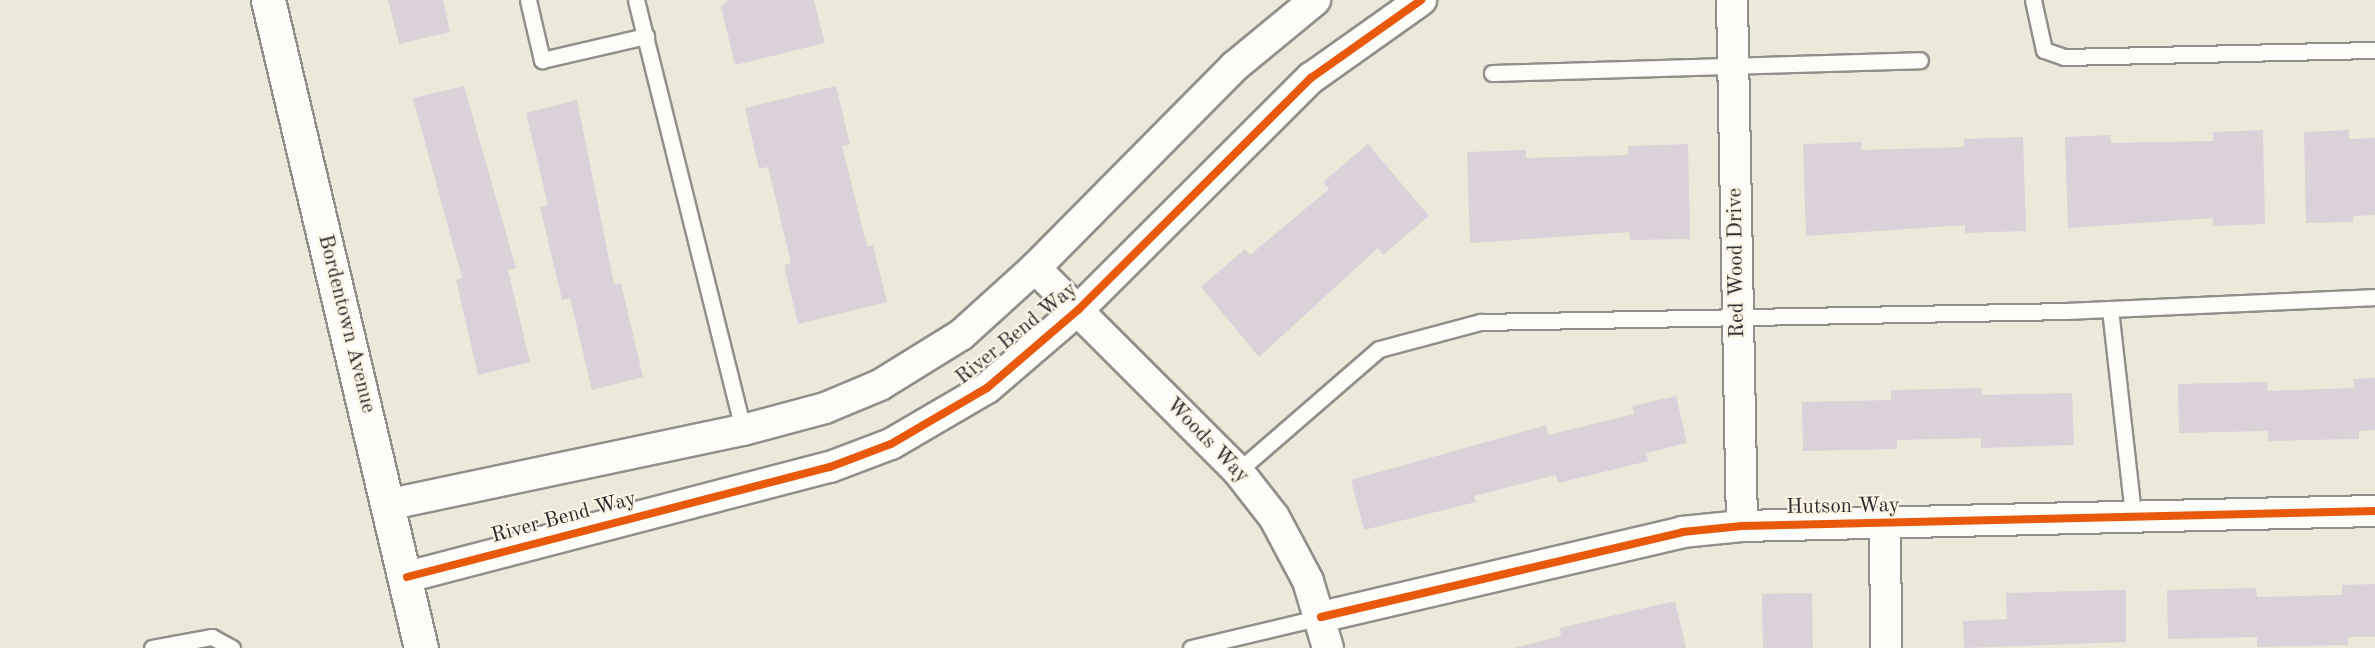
<!DOCTYPE html>
<style>
body{margin:0}
#map{position:relative;width:2375px;height:648px;overflow:hidden;background:#ece8da;font-family:"Old Standard TT",serif}
div>[style]{position:absolute}
[style*='--x']{left:calc(var(--x)*1px);top:calc(var(--y)*1px);width:calc(var(--w)*1px);rotate:calc(var(--a)*1deg)}
.building>*{inset:0;background:#dbd2d9;transform-origin:0 0}
.roads{filter:drop-shadow(2px 0 #918f89) drop-shadow(-2px 0 #918f89) drop-shadow(0 2px #918f89) drop-shadow(0 -2px #918f89)}
.lane>*{height:15px;margin:-7.5px;padding:0 7.5px;transform-origin:7.5px;border-radius:7.5px;background:#fcfcf9}
.street>*{height:30px;margin:-15px;padding:0 15px;transform-origin:15px;border-radius:15px;background:#fcfcf9}
.secondary>*{height:33px;margin:-16.5px;padding:0 16.5px;transform-origin:16.5px;border-radius:16.5px;background:#fcfcf9}
.cycleway>*{height:8px;margin:-4px;padding:0 4px;transform-origin:4px;border-radius:4px;background:#e8590c}
span{translate:-50% -50%;white-space:nowrap;text-align:center;line-height:1.15;-webkit-text-stroke:4.5px #fcf5e5;paint-order:stroke}
.street-label{font-size:21px;color:#2b2b2b}
</style>
<div id="map">
<div class="building">
<i style="clip-path:polygon(388px 0,443px 0,450px 32px,399px 44px)"></i>
<i style="clip-path:polygon(728px 0,814px 0,825px 43px,735px 65px,721px 7px)"></i>
<i style="clip-path:polygon(464px 86px,516px 268px,508px 270px,530px 362px,478px 375px,456px 280px,462px 278px,413px 98px)"></i>
<i style="clip-path:polygon(836px 86px,850px 144px,842px 146px,867px 247px,873px 245px,887px 302px,798px 324px,784px 265px,791px 263px,768px 167px,759px 169px,745px 108px)"></i>
<i style="clip-path:polygon(577px 100px,614px 284px,621px 283px,643px 377px,592px 390px,570px 298px,562px 300px,540px 207px,548px 205px,526px 113px)"></i>
<i style="clip-path:polygon(2263px 130px,2265px 224px,2213px 226px,2213px 218px,2068px 228px,2065px 137px,2110px 135px,2111px 143px,2213px 141px,2213px 132px)"></i>
<i style="clip-path:polygon(2349px 130px,2349px 139px,2375px 138px,2375px 215px,2353px 216px,2353px 222px,2306px 223px,2304px 132px)"></i>
<i style="clip-path:polygon(2023px 137px,2026px 231px,1965px 233px,1965px 225px,1806px 236px,1803px 144px,1862px 142px,1861px 150px,1964px 147px,1964px 139px)"></i>
<i style="clip-path:polygon(1368px 144px,1429px 216px,1383px 255px,1378px 248px,1259px 357px,1201px 287px,1245px 249px,1250px 255px,1329px 189px,1323px 182px)"></i>
<i style="clip-path:polygon(1688px 144px,1690px 239px,1630px 240px,1629px 232px,1470px 243px,1467px 152px,1526px 150px,1526px 158px,1628px 155px,1628px 146px)"></i>
<i style="clip-path:polygon(2375px 378px,2375px 430px,2359px 431px,2359px 439px,2268px 441px,2268px 431px,2179px 433px,2178px 384px,2267px 382px,2268px 391px,2354px 388px,2353px 379px)"></i>
<i style="clip-path:polygon(1982px 388px,1982px 395px,2072px 393px,2074px 445px,1981px 448px,1981px 438px,1897px 440px,1897px 449px,1803px 451px,1802px 402px,1891px 400px,1891px 390px)"></i>
<i style="clip-path:polygon(1676px 396px,1687px 443px,1646px 453px,1648px 461px,1558px 483px,1556px 475px,1474px 496px,1476px 502px,1364px 530px,1351px 480px,1546px 425px,1548px 435px,1634px 414px,1632px 406px)"></i>
<i style="clip-path:polygon(2375px 584px,2375px 637px,2348px 637px,2348px 645px,2257px 647px,2257px 637px,2168px 639px,2167px 590px,2256px 588px,2257px 597px,2342px 595px,2342px 585px)"></i>
<i style="clip-path:polygon(2126px 590px,2126px 642px,1964px 648px,1963px 621px,2007px 619px,2006px 593px)"></i>
<i style="left:1812px;top:593px;width:55px;height:50px;rotate:89deg"></i>
<i style="clip-path:polygon(1675px 601px,1686px 648px,1514px 648px,1561px 636px,1560px 628px)"></i>
</div>
<div class="roads">
<div class="lane">
<i style="--x:528;--y:0;--w:62;--a:76.9"></i>
<i style="--x:542;--y:60;--w:107;--a:-13"></i>
<i style="--x:636;--y:0;--w:443;--a:76"></i>
<i style="--x:2033;--y:0;--w:51;--a:77.6"></i>
<i style="--x:2044;--y:50;--w:21;--a:19"></i>
<i style="--x:2064;--y:57;--w:311;--a:-1.3"></i>
<i style="--x:1492;--y:73;--w:428;--a:-1.7"></i>
<i style="--x:2110;--y:309;--w:205;--a:83.6"></i>
<i style="--x:1238;--y:471;--w:186;--a:-40.9"></i>
<i style="--x:1379;--y:349;--w:105;--a:-15"></i>
<i style="--x:1480;--y:322;--w:587;--a:-1.07"></i>
<i style="--x:2067;--y:311;--w:308;--a:-2.6"></i>
<i style="--x:152;--y:648;--w:61;--a:-10.4"></i>
<i style="--x:212;--y:637;--w:23;--a:29"></i>
<i style="--x:1191;--y:648;--w:134;--a:-13.4"></i>
</div>
<div class="street">
<i style="--x:1732;--y:0;--w:526;--a:88.91"></i>
<i style="--x:1035;--y:268;--w:287;--a:45"></i>
<i style="--x:1238;--y:471;--w:58;--a:52"></i>
<i style="--x:1274;--y:517;--w:72;--a:62"></i>
<i style="--x:1308;--y:581;--w:70;--a:73.4"></i>
<i style="--x:391;--y:504;--w:360;--a:-11.9"></i>
<i style="--x:743;--y:430;--w:85;--a:-15"></i>
<i style="--x:825;--y:408;--w:60;--a:-22.7"></i>
<i style="--x:880;--y:385;--w:95;--a:-31.7"></i>
<i style="--x:961;--y:335;--w:100;--a:-42.2"></i>
<i style="--x:1035;--y:268;--w:284;--a:-45.3"></i>
<i style="--x:1235;--y:66;--w:104;--a:-39.5"></i>
<i style="--x:1885;--y:526;--w:122;--a:89.5"></i>
<i style="--x:407;--y:577;--w:437;--a:-14.6"></i>
<i style="--x:830;--y:467;--w:65;--a:-20.7"></i>
<i style="--x:891;--y:444;--w:111;--a:-30.3"></i>
<i style="--x:987;--y:388;--w:120;--a:-40.6"></i>
<i style="--x:1078;--y:310;--w:329;--a:-44.9"></i>
<i style="--x:1311;--y:78;--w:135;--a:-35.3"></i>
<i style="--x:1321;--y:617;--w:371;--a:-13.2"></i>
<i style="--x:1682;--y:532;--w:60;--a:-5.7"></i>
<i style="--x:1742;--y:526;--w:633;--a:-1.36"></i>
</div>
<div class="secondary">
<i style="--x:268;--y:0;--w:666;--a:76.72"></i>
</div>
</div>
<div class="cycleway">
<i style="--x:407;--y:577;--w:437;--a:-14.6"></i>
<i style="--x:830;--y:467;--w:65;--a:-20.7"></i>
<i style="--x:891;--y:444;--w:111;--a:-30.3"></i>
<i style="--x:987;--y:388;--w:120;--a:-40.6"></i>
<i style="--x:1078;--y:310;--w:329;--a:-44.9"></i>
<i style="--x:1311;--y:78;--w:135;--a:-35.3"></i>
<i style="--x:1321;--y:617;--w:371;--a:-13.2"></i>
<i style="--x:1682;--y:532;--w:60;--a:-5.7"></i>
<i style="--x:1742;--y:526;--w:633;--a:-1.36"></i>
</div>
<div class="street-label">
<span style="left:1737px;top:263px;rotate:-91deg">Red Wood Drive</span>
<span style="left:346px;top:324px;rotate:76deg">Bordentown Avenue</span>
<span style="left:1017px;top:334px;rotate:-39deg">River Bend Way</span>
<span style="left:1207px;top:441px;rotate:46deg">Woods Way</span>
<span style="left:1843px;top:507px;rotate:-1deg">Hutson Way</span>
<span style="left:564px;top:518px;rotate:-15deg">River Bend Way</span>
</div>
</div>
